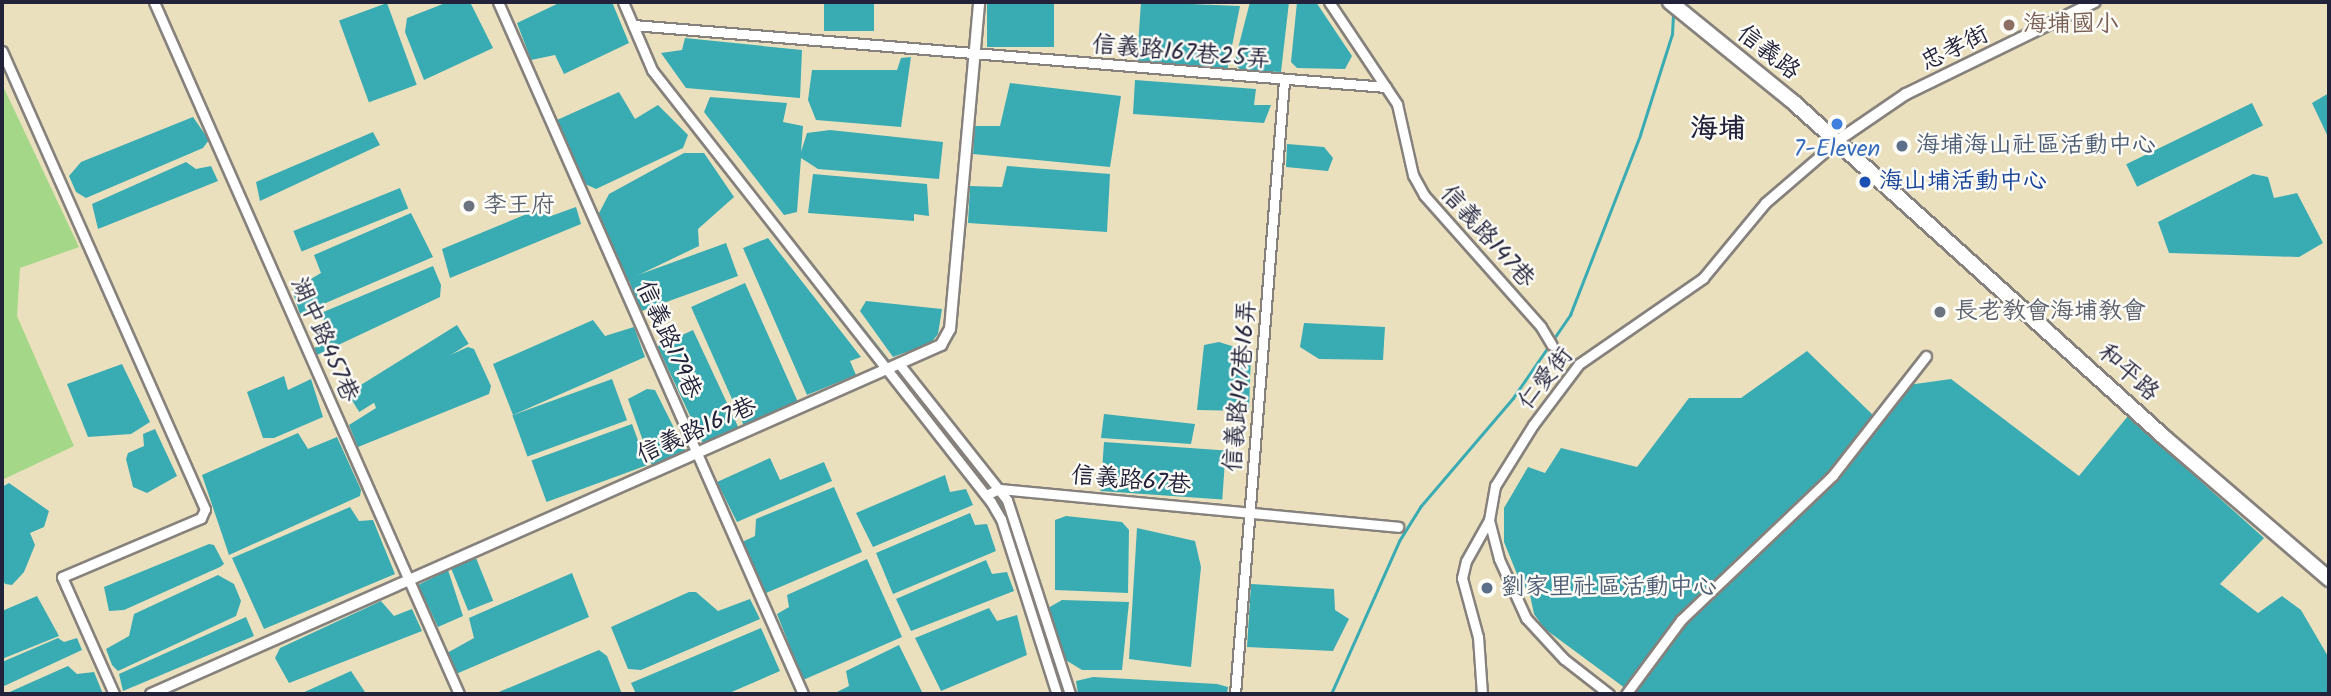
<!DOCTYPE html>
<meta charset="utf-8">
<style>
body{margin:0}
#map{position:relative;width:2331px;height:696px;overflow:hidden;background:#ebe0be;font-family:Kalam,"LXGW WenKai TC",sans-serif}
div>[style]{position:absolute}
[style*='--x']{left:calc(var(--x)*1px);top:calc(var(--y)*1px);width:calc(var(--w)*1px);rotate:calc(var(--a)*1deg)}
.green>*{inset:0;background:#a4d787}
.water>*{inset:0;background:#39abb3;transform-origin:0 0}
.stream>*{height:2.5px;margin:-1.25px;padding:0 1.25px;transform-origin:1.25px;border-radius:1.25px;background:#39abb3}
.roads{filter:drop-shadow(2px 0 #86817c) drop-shadow(-2px 0 #86817c) drop-shadow(0 2px #86817c) drop-shadow(0 -2px #86817c)}
.minor>*{height:9px;margin:-4.5px;padding:0 4.5px;transform-origin:4.5px;border-radius:4.5px;background:#fff}
.tertiary>*{height:10px;margin:-5px;padding:0 5px;transform-origin:5px;border-radius:5px;background:#fff}
.primary>*{height:14px;margin:-7px;padding:0 7px;transform-origin:7px;border-radius:7px;background:#fff}
.dots>*{width:19px;height:19px;translate:-50% -50%;box-sizing:border-box;border:4px solid #fdfcf7;border-radius:50%}
span{translate:-50% -50%;white-space:nowrap;text-align:center;line-height:1.15;-webkit-text-stroke:5px #fdfcf7;paint-order:stroke}
.education-label{font-size:24px;color:#785e54}
.left{translate:0 -50%;text-align:left}
.street-label{font-size:24px;color:#22223b}
.service-label{font-size:24px;color:#4e5e75}
.shop-label{font-size:24px;color:#366cbe}
.transit-label{font-size:24px;color:#164399}
.worship-label{font-size:24px;color:#5b616d}
.quarter-label{font-size:28px;color:#22223b;font-weight:700}
.frame{position:absolute;inset:0;border:4px solid #22223b;pointer-events:none}
</style>
<div id="map">
<div class="green">
<i style="clip-path:polygon(2px 84px,79px 247px,20px 268px,17px 316px,74px 446px,2px 480px)"></i>
</div>
<div class="water">
<i style="clip-path:polygon(448px 2px,470px 2px,493px 48px,424px 80px,405px 32px,407px 18px)"></i>
<i style="clip-path:polygon(561px 2px,612px 2px,629px 43px,564px 74px,555px 55px,531px 60px,517px 23px)"></i>
<i style="left:824px;top:2px;width:50px;height:29px"></i>
<i style="left:987px;top:2px;width:67px;height:45px"></i>
<i style="clip-path:polygon(1141px 2px,1240px 6px,1227px 71px,1137px 61px)"></i>
<i style="clip-path:polygon(1250px 2px,1289px 2px,1281px 72px,1241px 70px,1234px 64px)"></i>
<i style="clip-path:polygon(1297px 2px,1316px 2px,1352px 56px,1345px 69px,1297px 68px,1291px 62px)"></i>
<i style="left:387px;top:3px;width:87px;height:51px;rotate:70deg"></i>
<i style="clip-path:polygon(685px 38px,802px 50px,800px 98px,686px 88px,661px 53px,682px 50px)"></i>
<i style="clip-path:polygon(911px 57px,901px 127px,816px 120px,808px 100px,812px 70px,897px 70px,901px 58px)"></i>
<i style="clip-path:polygon(1135px 80px,1256px 89px,1254px 105px,1271px 105px,1264px 123px,1133px 114px)"></i>
<i style="clip-path:polygon(1010px 83px,1121px 96px,1110px 167px,973px 154px,975px 126px,1000px 126px)"></i>
<i style="clip-path:polygon(619px 92px,635px 119px,658px 105px,688px 135px,683px 148px,596px 189px,585px 184px,557px 120px)"></i>
<i style="clip-path:polygon(2329px 93px,2329px 139px,2312px 103px)"></i>
<i style="clip-path:polygon(710px 97px,787px 103px,783px 122px,803px 126px,801px 152px,807px 133px,830px 130px,943px 142px,939px 179px,818px 169px,801px 158px,797px 212px,784px 215px,704px 112px)"></i>
<i style="left:2252px;top:103px;width:25px;height:140px;rotate:64deg"></i>
<i style="clip-path:polygon(193px 117px,209px 140px,203px 148px,86px 198px,76px 192px,69px 176px,81px 162px)"></i>
<i style="clip-path:polygon(373px 132px,380px 145px,260px 201px,256px 182px)"></i>
<i style="clip-path:polygon(1287px 144px,1324px 147px,1333px 158px,1328px 171px,1286px 167px)"></i>
<i style="clip-path:polygon(684px 153px,704px 153px,734px 197px,698px 229px,699px 246px,628px 280px,598px 215px,609px 194px)"></i>
<i style="clip-path:polygon(186px 162px,196px 169px,211px 166px,218px 181px,98px 229px,92px 204px)"></i>
<i style="clip-path:polygon(1007px 166px,1110px 174px,1107px 232px,968px 223px,970px 186px,1002px 187px)"></i>
<i style="clip-path:polygon(813px 174px,927px 184px,929px 216px,914px 214px,914px 221px,808px 213px)"></i>
<i style="clip-path:polygon(2253px 174px,2268px 177px,2274px 198px,2297px 193px,2323px 243px,2299px 257px,2169px 253px,2158px 222px)"></i>
<i style="left:400px;top:188px;width:22px;height:115px;rotate:68deg"></i>
<i style="clip-path:polygon(546px 206px,551px 216px,576px 207px,581px 224px,450px 278px,442px 249px)"></i>
<i style="clip-path:polygon(411px 213px,433px 257px,300px 314px,292px 290px,321px 273px,314px 255px)"></i>
<i style="clip-path:polygon(768px 238px,861px 357px,850px 361px,856px 375px,807px 395px,743px 248px)"></i>
<i style="left:726px;top:243px;width:35px;height:104px;rotate:70deg"></i>
<i style="clip-path:polygon(433px 266px,441px 285px,440px 297px,317px 355px,314px 348px,331px 341px,321px 313px)"></i>
<i style="left:745px;top:283px;width:131px;height:59px;rotate:66deg"></i>
<i style="clip-path:polygon(866px 301px,942px 309px,938px 334px,931px 343px,893px 357px,860px 311px)"></i>
<i style="clip-path:polygon(593px 320px,605px 336px,634px 327px,645px 357px,513px 415px,493px 364px)"></i>
<i style="clip-path:polygon(1304px 323px,1385px 327px,1383px 360px,1319px 359px,1300px 347px)"></i>
<i style="left:457px;top:325px;width:22px;height:129px;rotate:58deg"></i>
<i style="left:693px;top:330px;width:108px;height:39px;rotate:65deg"></i>
<i style="clip-path:polygon(1219px 342px,1251px 352px,1249px 411px,1197px 410px,1204px 345px)"></i>
<i style="clip-path:polygon(468px 347px,474px 349px,491px 386px,489px 394px,358px 447px,349px 425px,376px 408px,370px 391px)"></i>
<i style="clip-path:polygon(1807px 351px,1877px 419px,1908px 385px,1951px 379px,2079px 476px,2128px 416px,2264px 538px,2220px 584px,2258px 613px,2282px 596px,2301px 610px,2329px 658px,2329px 694px,1633px 694px,1545px 629px,1534px 614px,1529px 590px,1521px 584px,1504px 542px,1504px 508px,1528px 467px,1545px 473px,1561px 448px,1637px 467px,1689px 398px,1741px 398px)"></i>
<i style="clip-path:polygon(122px 364px,150px 422px,131px 434px,88px 437px,67px 384px)"></i>
<i style="clip-path:polygon(284px 376px,288px 390px,311px 379px,323px 417px,274px 438px,263px 438px,247px 392px)"></i>
<i style="left:612px;top:379px;width:44px;height:106px;rotate:70deg"></i>
<i style="clip-path:polygon(647px 389px,655px 390px,686px 452px,652px 466px,628px 399px)"></i>
<i style="clip-path:polygon(1104px 414px,1195px 424px,1191px 444px,1101px 438px)"></i>
<i style="left:632px;top:424px;width:44px;height:107px;rotate:70deg"></i>
<i style="clip-path:polygon(155px 429px,177px 476px,147px 493px,133px 487px,126px 459px,128px 453px,144px 446px,143px 434px)"></i>
<i style="clip-path:polygon(298px 433px,308px 449px,337px 437px,361px 490px,360px 496px,229px 555px,202px 475px)"></i>
<i style="left:1104px;top:442px;width:122px;height:49px;rotate:4deg"></i>
<i style="clip-path:polygon(770px 458px,780px 480px,824px 462px,832px 481px,737px 522px,717px 482px)"></i>
<i style="clip-path:polygon(945px 475px,950px 492px,966px 489px,973px 505px,873px 547px,856px 513px)"></i>
<i style="clip-path:polygon(9px 483px,49px 511px,44px 527px,30px 533px,35px 545px,24px 572px,12px 585px,5px 584px,2px 577px,2px 487px)"></i>
<i style="clip-path:polygon(834px 487px,862px 552px,766px 593px,742px 542px,755px 536px,756px 519px)"></i>
<i style="clip-path:polygon(350px 507px,359px 521px,373px 520px,395px 574px,264px 629px,232px 558px)"></i>
<i style="clip-path:polygon(970px 513px,975px 525px,987px 524px,996px 551px,893px 594px,876px 553px)"></i>
<i style="clip-path:polygon(1066px 516px,1122px 522px,1129px 530px,1128px 593px,1055px 590px,1055px 520px)"></i>
<i style="clip-path:polygon(1137px 528px,1195px 541px,1201px 567px,1191px 667px,1129px 659px)"></i>
<i style="clip-path:polygon(209px 544px,214px 545px,224px 564px,220px 567px,124px 610px,109px 611px,104px 587px)"></i>
<i style="left:476px;top:558px;width:46px;height:27px;rotate:68deg"></i>
<i style="clip-path:polygon(867px 559px,902px 637px,803px 680px,777px 614px,789px 607px,787px 595px)"></i>
<i style="clip-path:polygon(986px 560px,992px 574px,1007px 572px,1014px 591px,911px 631px,896px 599px)"></i>
<i style="clip-path:polygon(448px 570px,463px 616px,438px 627px,418px 585px)"></i>
<i style="clip-path:polygon(572px 573px,589px 617px,456px 674px,447px 653px,474px 638px,469px 618px)"></i>
<i style="clip-path:polygon(218px 575px,234px 584px,241px 601px,236px 616px,118px 671px,112px 665px,106px 649px,129px 636px,134px 614px)"></i>
<i style="clip-path:polygon(1251px 584px,1334px 589px,1335px 610px,1349px 619px,1333px 651px,1247px 647px)"></i>
<i style="clip-path:polygon(689px 592px,696px 592px,718px 611px,750px 599px,760px 619px,641px 670px,628px 669px,611px 627px)"></i>
<i style="clip-path:polygon(37px 596px,59px 636px,2px 659px,2px 611px)"></i>
<i style="clip-path:polygon(1062px 600px,1129px 602px,1122px 670px,1082px 670px,1064px 659px,1048px 608px)"></i>
<i style="clip-path:polygon(381px 601px,394px 616px,412px 609px,422px 631px,289px 683px,275px 658px,280px 648px)"></i>
<i style="clip-path:polygon(989px 608px,997px 621px,1017px 615px,1027px 655px,941px 691px,915px 638px)"></i>
<i style="clip-path:polygon(246px 617px,254px 636px,123px 691px,119px 674px)"></i>
<i style="clip-path:polygon(761px 628px,780px 671px,727px 694px,636px 694px,631px 683px)"></i>
<i style="clip-path:polygon(58px 638px,64px 642px,77px 638px,82px 650px,2px 687px,2px 662px)"></i>
<i style="clip-path:polygon(899px 645px,923px 694px,833px 694px,849px 686px,846px 671px)"></i>
<i style="clip-path:polygon(599px 650px,607px 656px,622px 694px,494px 694px)"></i>
<i style="clip-path:polygon(68px 666px,77px 674px,94px 672px,103px 694px,5px 694px)"></i>
<i style="clip-path:polygon(351px 671px,365px 692px,300px 694px)"></i>
<i style="clip-path:polygon(1093px 677px,1217px 684px,1228px 687px,1227px 694px,1078px 694px,1076px 681px)"></i>
</div>
<div class="stream">
<i style="--x:628;--y:2;--w:21;--a:67"></i>
<i style="--x:639;--y:27;--w:46;--a:66.8"></i>
<i style="--x:657;--y:69;--w:375;--a:51.6"></i>
<i style="--x:894;--y:368;--w:155;--a:52.1"></i>
<i style="--x:993;--y:495;--w:16;--a:52"></i>
<i style="--x:1003;--y:508;--w:195;--a:72.4"></i>
<i style="--x:1331;--y:694;--w:167;--a:-66"></i>
<i style="--x:1399;--y:541;--w:40;--a:-58"></i>
<i style="--x:1420;--y:507;--w:143;--a:-49.5"></i>
<i style="--x:1513;--y:398;--w:101;--a:-55.5"></i>
<i style="--x:1570;--y:315;--w:193;--a:-68.7"></i>
<i style="--x:1640;--y:135;--w:106;--a:-72.4"></i>
<i style="--x:1672;--y:34;--w:22;--a:-87"></i>
</div>
<div class="roads">
<div class="minor">
<i style="--x:154;--y:2;--w:756;--a:66.21"></i>
<i style="--x:498;--y:2;--w:756;--a:66.21"></i>
<i style="--x:623;--y:2;--w:74;--a:66.9"></i>
<i style="--x:652;--y:70;--w:549;--a:51.88"></i>
<i style="--x:991;--y:502;--w:20;--a:60"></i>
<i style="--x:1001;--y:519;--w:184;--a:72.3"></i>
<i style="--x:1329;--y:2;--w:123;--a:56.3"></i>
<i style="--x:1397;--y:104;--w:73;--a:77.3"></i>
<i style="--x:1413;--y:175;--w:23;--a:61"></i>
<i style="--x:1424;--y:195;--w:176;--a:48.4"></i>
<i style="--x:1541;--y:327;--w:21;--a:59"></i>
<i style="--x:633;--y:25;--w:755;--a:4.71"></i>
<i style="--x:2;--y:51;--w:501;--a:66.1"></i>
<i style="--x:205;--y:509;--w:10;--a:114"></i>
<i style="--x:201;--y:518;--w:151;--a:157"></i>
<i style="--x:62;--y:577;--w:128;--a:66"></i>
<i style="--x:900;--y:365;--w:172;--a:51.6"></i>
<i style="--x:1007;--y:500;--w:204;--a:72"></i>
<i style="--x:986;--y:495;--w:14;--a:-25"></i>
<i style="--x:999;--y:489;--w:401;--a:5.4"></i>
<i style="--x:1489;--y:520;--w:40;--a:75.6"></i>
<i style="--x:1499;--y:559;--w:65;--a:65.4"></i>
<i style="--x:1526;--y:618;--w:56;--a:47.2"></i>
<i style="--x:1564;--y:659;--w:57;--a:37.9"></i>
<i style="--x:1235;--y:694;--w:615;--a:-85.43"></i>
<i style="--x:1482;--y:694;--w:57;--a:-94"></i>
<i style="--x:1478;--y:637;--w:61;--a:-105.2"></i>
<i style="--x:1462;--y:578;--w:17;--a:-77"></i>
<i style="--x:1466;--y:561;--w:47;--a:-60.7"></i>
<i style="--x:1489;--y:520;--w:35;--a:-80"></i>
<i style="--x:1495;--y:486;--w:72;--a:-58.1"></i>
<i style="--x:1533;--y:425;--w:76;--a:-53"></i>
<i style="--x:1579;--y:364;--w:151;--a:-34.7"></i>
<i style="--x:1703;--y:278;--w:97;--a:-50.4"></i>
<i style="--x:1765;--y:203;--w:95;--a:-40.7"></i>
<i style="--x:1626;--y:694;--w:92;--a:-53.4"></i>
<i style="--x:1681;--y:620;--w:210;--a:-43.6"></i>
<i style="--x:1833;--y:475;--w:151;--a:-52"></i>
</div>
<div class="tertiary">
<i style="--x:1837;--y:141;--w:83;--a:-34.3"></i>
<i style="--x:1906;--y:94;--w:210;--a:-26"></i>
<i style="--x:151;--y:694;--w:864;--a:-23.83"></i>
<i style="--x:941;--y:345;--w:18;--a:-61"></i>
<i style="--x:950;--y:329;--w:328;--a:-84.9"></i>
</div>
<div class="primary">
<i style="--x:1670;--y:2;--w:157;--a:39.1"></i>
<i style="--x:1792;--y:101;--w:501;--a:42.09"></i>
<i style="--x:2164;--y:437;--w:218;--a:40.7"></i>
</div>
</div>
<div class="dots">
<i style="left:2009px;top:25px;background:#8d6e63"></i>
<i style="left:1837px;top:124px;background:#3f7fe0"></i>
<i style="left:1902px;top:146px;background:#5c6f8a"></i>
<i style="left:1865px;top:182px;background:#1a4fb4"></i>
<i style="left:469px;top:206px;background:#6b7280"></i>
<i style="left:1940px;top:312px;background:#6b7280"></i>
<i style="left:1487px;top:588px;background:#5c6f8a"></i>
</div>
<div class="education-label">
<span class="left" style="left:2023px;top:25px">海埔國小</span>
</div>
<div class="street-label">
<span style="left:1955px;top:49px;rotate:-26deg">忠孝街</span>
<span style="left:1181px;top:53px;rotate:5deg">信義路167巷25弄</span>
<span style="left:1768px;top:53px;rotate:38deg">信義路</span>
<span style="left:1487px;top:237px;rotate:48deg">信義路147巷</span>
<span style="left:324px;top:340px;rotate:66deg">湖中路457巷</span>
<span style="left:668px;top:340px;rotate:66deg">信義路179巷</span>
<span style="left:2128px;top:373px;rotate:42deg">和平路</span>
<span style="left:1546px;top:379px;rotate:-51deg">仁愛街</span>
<span style="left:1241px;top:386px;rotate:-85deg">信義路147巷16弄</span>
<span style="left:697px;top:431px;rotate:-24deg">信義路167巷</span>
<span style="left:1131px;top:481px;rotate:5deg">信義路67巷</span>
</div>
<div class="service-label">
<span class="left" style="left:1916px;top:146px">海埔海山社區活動中心</span>
<span class="left" style="left:1501px;top:588px">劉家里社區活動中心</span>
</div>
<div class="shop-label">
<span style="left:1837px;top:150px">7-Eleven</span>
</div>
<div class="transit-label">
<span class="left" style="left:1879px;top:182px">海山埔活動中心</span>
</div>
<div class="worship-label">
<span class="left" style="left:483px;top:206px">李王府</span>
<span class="left" style="left:1954px;top:312px">長老教會海埔教會</span>
</div>
<div class="quarter-label">
<span style="left:1718px;top:130px">海埔</span>
</div>
<div class="frame"></div>
</div>
